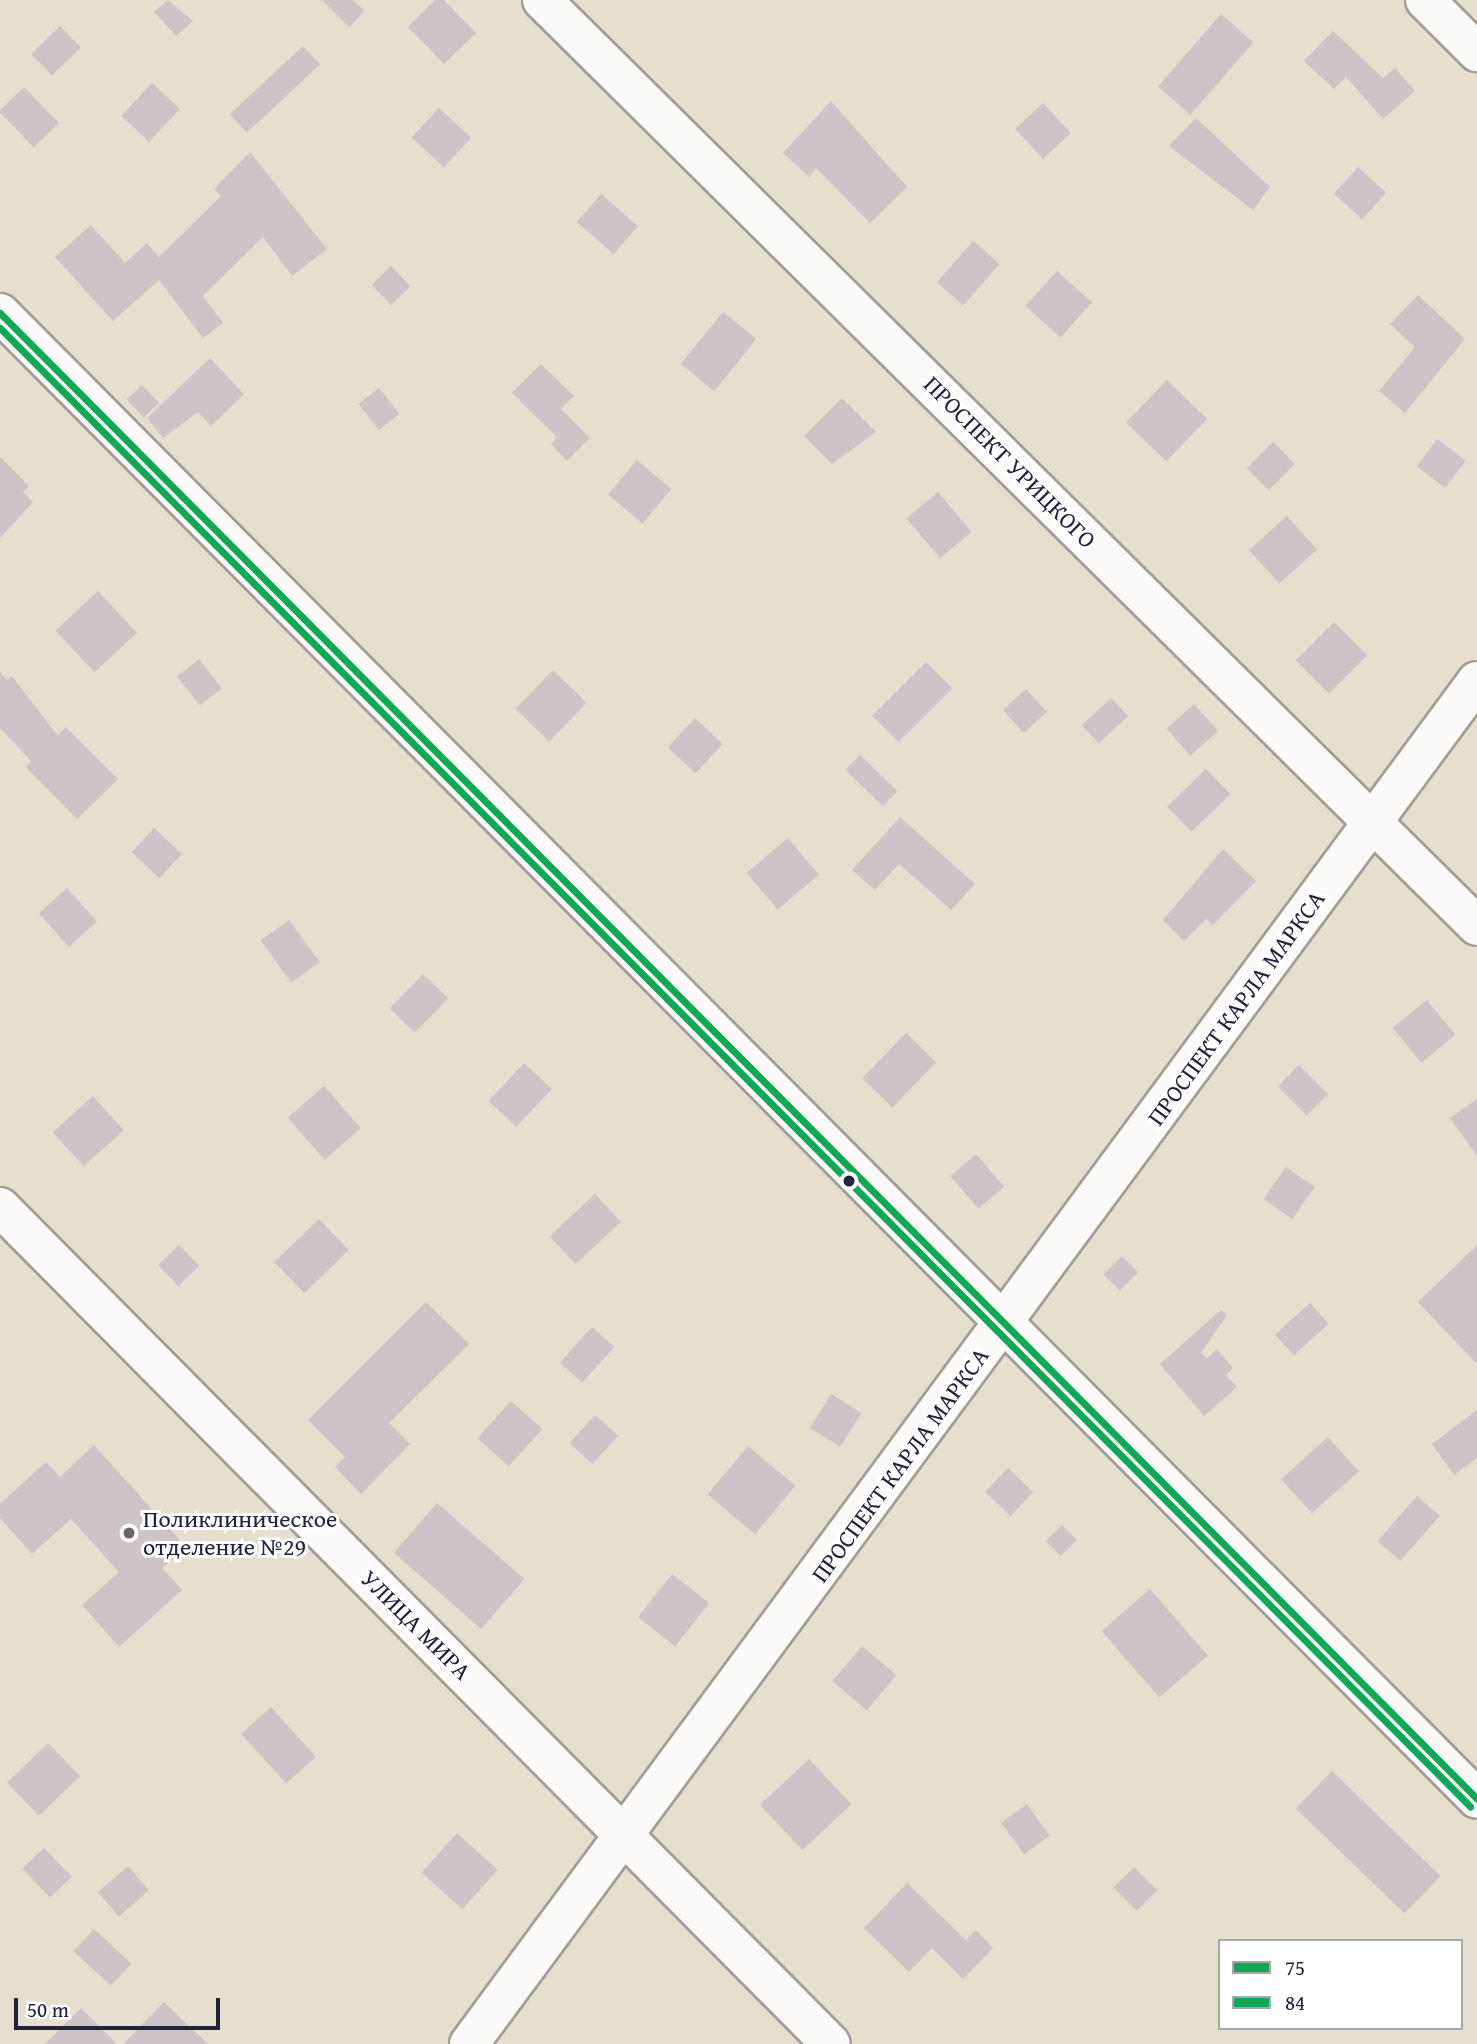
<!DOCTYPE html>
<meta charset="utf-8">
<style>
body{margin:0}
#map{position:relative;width:1477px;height:2044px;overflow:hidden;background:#e6dfcf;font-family:"Gentium Book Plus",serif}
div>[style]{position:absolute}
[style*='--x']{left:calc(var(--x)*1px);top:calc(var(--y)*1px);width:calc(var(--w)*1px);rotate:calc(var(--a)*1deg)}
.building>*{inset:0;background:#cec4c7;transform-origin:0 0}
.roads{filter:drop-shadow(2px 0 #a19e97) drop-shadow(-2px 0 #a19e97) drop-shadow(0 2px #a19e97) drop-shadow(0 -2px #a19e97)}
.minor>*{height:38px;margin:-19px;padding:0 19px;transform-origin:19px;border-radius:19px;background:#fbfaf8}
.bus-1>*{height:7px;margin:-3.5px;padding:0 3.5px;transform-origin:3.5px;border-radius:3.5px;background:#10a855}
.bus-2>*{height:7px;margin:-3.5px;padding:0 3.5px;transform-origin:3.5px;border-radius:3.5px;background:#10a855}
.dots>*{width:19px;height:19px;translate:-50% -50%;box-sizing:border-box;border:4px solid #fff;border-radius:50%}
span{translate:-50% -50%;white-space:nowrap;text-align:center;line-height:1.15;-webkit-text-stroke:6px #fff;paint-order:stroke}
.street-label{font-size:24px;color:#22223b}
.poi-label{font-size:24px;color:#22223b}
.left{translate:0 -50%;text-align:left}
.legend{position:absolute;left:1218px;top:1939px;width:245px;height:91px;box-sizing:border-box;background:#fff;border:2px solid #a7a7b1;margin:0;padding:9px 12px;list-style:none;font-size:21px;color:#22223b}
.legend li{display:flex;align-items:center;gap:14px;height:35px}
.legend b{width:35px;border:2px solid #a7a7b1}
.scale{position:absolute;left:14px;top:1998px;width:206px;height:32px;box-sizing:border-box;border:4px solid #22223b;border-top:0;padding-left:9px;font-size:21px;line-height:24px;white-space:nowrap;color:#22223b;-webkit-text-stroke:5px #fff;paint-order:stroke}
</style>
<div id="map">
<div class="building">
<i style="clip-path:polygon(168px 0,193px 21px,176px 36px,154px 12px)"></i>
<i style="clip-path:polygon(322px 0,353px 0,365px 11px,349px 27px)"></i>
<i style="clip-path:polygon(435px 0,444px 0,476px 33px,444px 64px,408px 27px)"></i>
<i style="left:1221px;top:14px;width:43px;height:96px;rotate:41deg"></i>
<i style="left:60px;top:26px;width:30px;height:40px;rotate:46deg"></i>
<i style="clip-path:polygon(1333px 31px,1383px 78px,1395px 68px,1415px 91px,1383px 119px,1346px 77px,1334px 89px,1304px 61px)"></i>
<i style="left:303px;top:46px;width:25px;height:100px;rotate:47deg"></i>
<i style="left:152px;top:83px;width:38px;height:45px;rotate:43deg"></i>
<i style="left:24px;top:87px;width:50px;height:35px;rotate:46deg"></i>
<i style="clip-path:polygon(831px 101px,907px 187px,870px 223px,816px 168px,809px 177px,783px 153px)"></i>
<i style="left:1043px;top:103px;width:41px;height:38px;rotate:47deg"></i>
<i style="left:439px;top:108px;width:44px;height:40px;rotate:43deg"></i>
<i style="clip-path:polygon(1196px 118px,1270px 187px,1253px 210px,1169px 146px)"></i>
<i style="clip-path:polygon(250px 152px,327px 249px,292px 276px,263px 237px,203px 296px,223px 323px,203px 338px,159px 280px,113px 321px,55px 257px,91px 225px,125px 263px,147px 243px,159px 257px,221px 196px,214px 189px)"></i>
<i style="left:1358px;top:167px;width:38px;height:36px;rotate:42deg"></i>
<i style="left:601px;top:194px;width:49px;height:37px;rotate:41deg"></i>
<i style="left:973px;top:241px;width:35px;height:55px;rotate:41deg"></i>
<i style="left:391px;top:266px;width:28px;height:27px;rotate:46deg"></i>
<i style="left:1057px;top:271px;width:47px;height:47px;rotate:42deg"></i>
<i style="clip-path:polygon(1418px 295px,1465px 339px,1405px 413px,1379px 391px,1415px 347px,1390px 324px)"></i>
<i style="left:723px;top:312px;width:43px;height:67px;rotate:39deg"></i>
<i style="clip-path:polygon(210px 358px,244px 394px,211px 426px,198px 412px,163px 438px,147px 418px)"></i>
<i style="clip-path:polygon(541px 364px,574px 396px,561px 409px,590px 438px,567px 461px,551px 444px,557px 437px,512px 393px)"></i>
<i style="left:1167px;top:380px;width:56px;height:59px;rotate:44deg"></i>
<i style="left:142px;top:385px;width:25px;height:21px;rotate:47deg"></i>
<i style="left:379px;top:388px;width:33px;height:26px;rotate:52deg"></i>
<i style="clip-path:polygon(842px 398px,876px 432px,832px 464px,804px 436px)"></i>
<i style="left:1437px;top:439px;width:36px;height:34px;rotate:37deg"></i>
<i style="left:1273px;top:442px;width:31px;height:37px;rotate:45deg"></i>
<i style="clip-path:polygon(0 457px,29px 486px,23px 492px,33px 502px,0 538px)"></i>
<i style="left:637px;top:460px;width:45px;height:45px;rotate:40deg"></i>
<i style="left:938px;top:492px;width:52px;height:41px;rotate:50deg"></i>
<i style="left:1287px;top:516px;width:45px;height:51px;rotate:48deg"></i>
<i style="left:98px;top:591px;width:57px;height:58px;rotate:47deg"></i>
<i style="left:1334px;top:622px;width:47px;height:54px;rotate:45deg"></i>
<i style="left:199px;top:659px;width:37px;height:28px;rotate:52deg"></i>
<i style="left:926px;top:662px;width:37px;height:76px;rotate:45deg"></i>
<i style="left:553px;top:670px;width:47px;height:54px;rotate:44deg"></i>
<i style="clip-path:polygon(0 672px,7px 680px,12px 676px,58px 736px,66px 727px,118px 779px,77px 819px,26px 767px,31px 761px,0 728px)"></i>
<i style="left:1026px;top:689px;width:31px;height:31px;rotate:48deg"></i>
<i style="left:1111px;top:698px;width:25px;height:40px;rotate:47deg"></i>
<i style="left:1194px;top:704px;width:36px;height:37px;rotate:48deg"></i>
<i style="left:695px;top:718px;width:38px;height:40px;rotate:43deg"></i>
<i style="left:860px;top:755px;width:52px;height:21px;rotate:44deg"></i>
<i style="left:1206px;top:769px;width:35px;height:54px;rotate:46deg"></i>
<i style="clip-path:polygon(900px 817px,975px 884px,951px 910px,899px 864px,875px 890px,852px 870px)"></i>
<i style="left:154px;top:828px;width:38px;height:33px;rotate:43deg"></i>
<i style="left:788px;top:838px;width:48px;height:54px;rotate:50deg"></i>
<i style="clip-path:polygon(1223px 849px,1256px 881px,1213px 925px,1206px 919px,1184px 941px,1163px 920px)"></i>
<i style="left:67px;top:888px;width:45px;height:38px;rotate:48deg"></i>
<i style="left:289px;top:920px;width:52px;height:35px;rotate:54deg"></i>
<i style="left:423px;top:974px;width:35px;height:48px;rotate:44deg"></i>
<i style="left:1427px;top:1000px;width:45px;height:44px;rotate:51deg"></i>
<i style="left:906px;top:1033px;width:42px;height:63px;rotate:44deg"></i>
<i style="left:524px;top:1063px;width:38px;height:52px;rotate:43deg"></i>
<i style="left:1299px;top:1065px;width:41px;height:30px;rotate:45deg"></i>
<i style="left:324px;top:1086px;width:56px;height:48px;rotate:49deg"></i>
<i style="left:93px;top:1096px;width:46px;height:54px;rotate:48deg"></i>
<i style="clip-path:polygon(1477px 1099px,1477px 1156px,1450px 1118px)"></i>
<i style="left:976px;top:1154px;width:43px;height:34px;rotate:49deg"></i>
<i style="left:1286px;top:1167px;width:35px;height:39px;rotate:35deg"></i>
<i style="left:595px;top:1194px;width:38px;height:62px;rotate:47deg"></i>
<i style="left:319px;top:1219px;width:43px;height:62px;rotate:46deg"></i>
<i style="left:179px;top:1245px;width:29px;height:29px;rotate:46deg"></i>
<i style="clip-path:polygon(1477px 1245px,1477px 1364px,1418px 1302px)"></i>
<i style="left:1122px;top:1256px;width:23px;height:26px;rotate:45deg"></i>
<i style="clip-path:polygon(426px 1302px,469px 1344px,389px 1423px,410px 1444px,361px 1494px,335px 1467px,345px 1457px,308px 1420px)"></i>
<i style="left:1310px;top:1303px;width:28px;height:47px;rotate:48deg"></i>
<i style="clip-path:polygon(1221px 1310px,1227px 1315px,1201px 1353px,1207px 1358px,1217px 1349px,1233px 1368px,1226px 1375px,1237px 1387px,1204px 1416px,1160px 1364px)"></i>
<i style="left:592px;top:1327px;width:30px;height:48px;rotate:42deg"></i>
<i style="left:831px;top:1394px;width:36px;height:40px;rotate:32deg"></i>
<i style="left:511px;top:1401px;width:42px;height:50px;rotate:42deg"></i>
<i style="clip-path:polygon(1477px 1410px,1477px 1458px,1454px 1475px,1432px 1444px)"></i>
<i style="left:595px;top:1415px;width:31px;height:38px;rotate:42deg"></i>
<i style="left:1328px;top:1437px;width:46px;height:63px;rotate:48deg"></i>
<i style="clip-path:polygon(94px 1445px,186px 1547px,162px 1568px,182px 1590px,119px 1647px,82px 1605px,119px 1572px,71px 1519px,32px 1554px,0 1518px,0 1504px,46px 1462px,60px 1477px)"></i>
<i style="left:748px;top:1446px;width:62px;height:63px;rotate:40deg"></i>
<i style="left:1008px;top:1468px;width:35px;height:33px;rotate:44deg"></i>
<i style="left:1417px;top:1496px;width:30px;height:60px;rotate:41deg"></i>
<i style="left:437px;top:1503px;width:116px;height:66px;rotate:41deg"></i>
<i style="left:1062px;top:1525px;width:21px;height:23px;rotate:45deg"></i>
<i style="left:672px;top:1574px;width:47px;height:55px;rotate:38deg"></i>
<i style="left:1150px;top:1589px;width:88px;height:64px;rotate:49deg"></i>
<i style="left:862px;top:1646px;width:45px;height:46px;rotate:40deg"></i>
<i style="left:271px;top:1707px;width:67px;height:40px;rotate:48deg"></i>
<i style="left:48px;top:1743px;width:46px;height:57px;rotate:46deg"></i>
<i style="left:809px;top:1759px;width:62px;height:67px;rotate:47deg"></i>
<i style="left:1332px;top:1771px;width:151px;height:52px;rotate:44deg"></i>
<i style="left:1027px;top:1804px;width:39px;height:32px;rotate:54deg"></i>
<i style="left:457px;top:1833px;width:55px;height:53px;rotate:42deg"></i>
<i style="left:44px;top:1848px;width:40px;height:30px;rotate:46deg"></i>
<i style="left:128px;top:1866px;width:32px;height:40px;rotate:49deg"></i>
<i style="left:1134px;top:1867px;width:33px;height:29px;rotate:45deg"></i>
<i style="clip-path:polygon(907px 1883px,966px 1940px,976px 1930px,993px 1948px,963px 1979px,932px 1948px,909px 1972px,864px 1928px)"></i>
<i style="left:94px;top:1929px;width:51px;height:30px;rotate:43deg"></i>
<i style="clip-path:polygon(164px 2002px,208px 2044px,123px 2044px)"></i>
<i style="clip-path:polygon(81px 2008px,117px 2044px,45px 2044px)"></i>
</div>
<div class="roads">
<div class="minor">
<i style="--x:542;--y:0;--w:1316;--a:44.72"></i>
<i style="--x:1425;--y:0;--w:74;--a:45"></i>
<i style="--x:0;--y:313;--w:2095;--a:45.17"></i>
<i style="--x:0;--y:1207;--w:1179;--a:45.21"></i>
<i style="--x:469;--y:2044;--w:1695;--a:-53.52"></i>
</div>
</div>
<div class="bus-1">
<i style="--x:0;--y:313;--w:2095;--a:45.17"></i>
</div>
<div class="bus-2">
<i style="--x:0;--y:328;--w:2085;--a:45.16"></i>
</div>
<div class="dots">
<i style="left:849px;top:1181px;background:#22223b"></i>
<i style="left:129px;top:1533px;background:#67646f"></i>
</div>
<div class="street-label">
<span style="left:1010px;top:462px;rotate:45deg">ПРОСПЕКТ УРИЦКОГО</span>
<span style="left:1236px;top:1008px;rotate:-54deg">ПРОСПЕКТ КАРЛА МАРКСА</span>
<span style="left:900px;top:1465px;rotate:-54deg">ПРОСПЕКТ КАРЛА МАРКСА</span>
<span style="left:416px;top:1625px;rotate:45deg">УЛИЦА МИРА</span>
</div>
<div class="poi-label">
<span class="left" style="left:143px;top:1533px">Поликлиническое<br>отделение №29</span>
</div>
<ul class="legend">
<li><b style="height:9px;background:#10a855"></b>75</li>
<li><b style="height:9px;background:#10a855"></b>84</li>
</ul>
<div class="scale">50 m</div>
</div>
